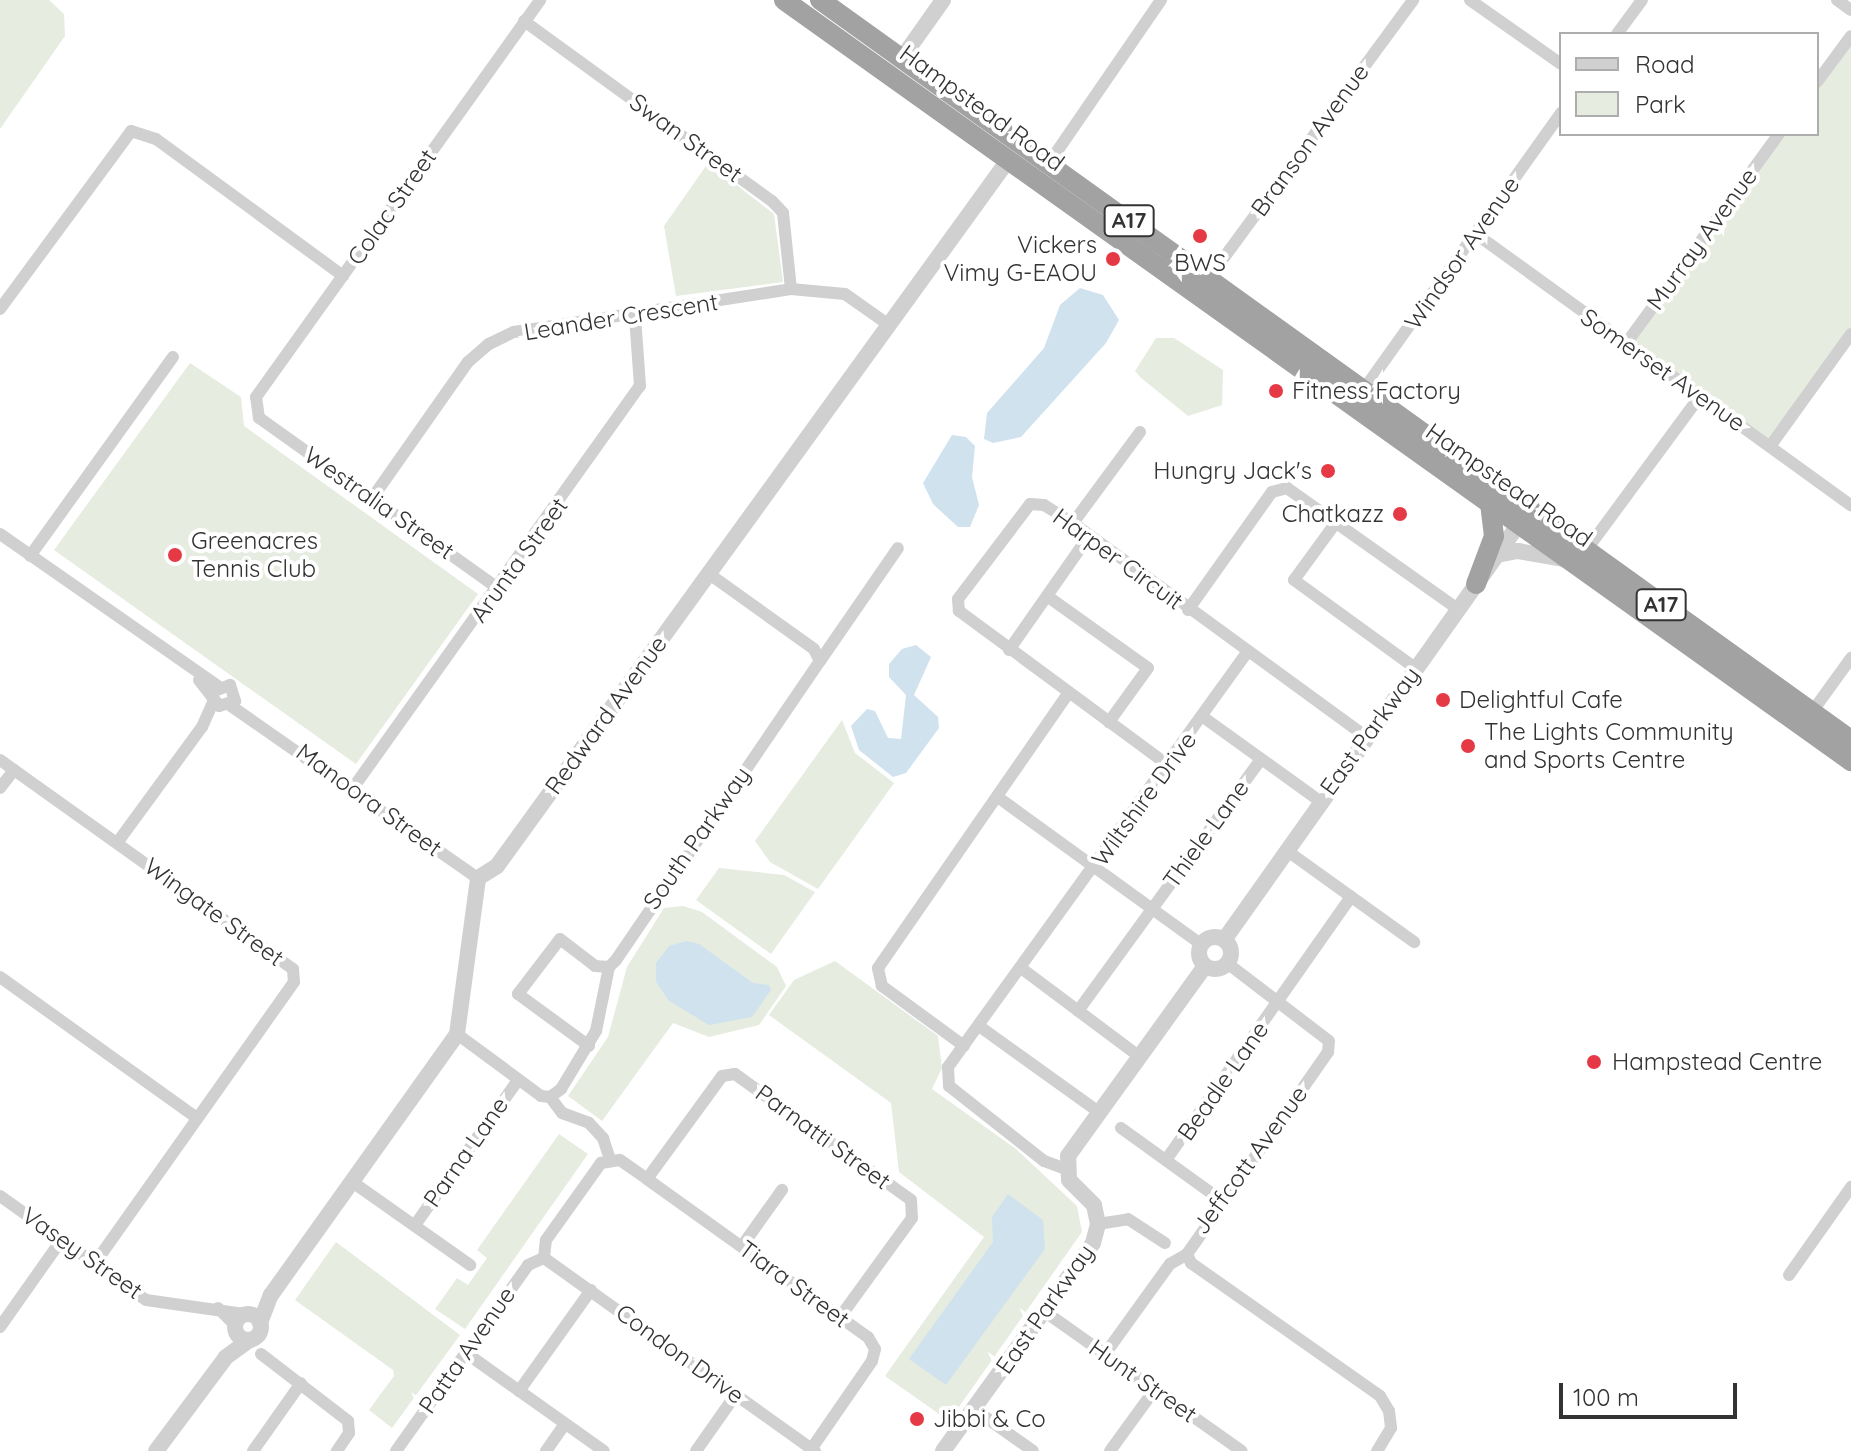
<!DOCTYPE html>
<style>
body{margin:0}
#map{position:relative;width:1851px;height:1451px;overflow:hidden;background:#fff;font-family:Quicksand,sans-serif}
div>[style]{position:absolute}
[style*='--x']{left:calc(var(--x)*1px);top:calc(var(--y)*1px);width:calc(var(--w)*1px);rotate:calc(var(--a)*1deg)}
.green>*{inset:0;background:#e6ecdf}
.water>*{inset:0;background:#cfe2ee}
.minor>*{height:12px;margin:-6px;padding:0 6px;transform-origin:6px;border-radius:6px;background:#d0d0d0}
.tertiary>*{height:16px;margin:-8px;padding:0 8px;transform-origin:8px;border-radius:8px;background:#d0d0d0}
.tertiary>.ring{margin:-8px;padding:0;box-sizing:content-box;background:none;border:16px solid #d0d0d0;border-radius:50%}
.trunk>*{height:20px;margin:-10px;padding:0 10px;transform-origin:10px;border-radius:10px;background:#a2a2a2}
.dots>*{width:22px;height:22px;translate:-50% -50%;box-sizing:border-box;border:4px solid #fff;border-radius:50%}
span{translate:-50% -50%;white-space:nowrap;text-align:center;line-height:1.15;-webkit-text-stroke:8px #fff;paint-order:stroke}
.shield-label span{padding:2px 6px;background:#fff;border:2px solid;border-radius:6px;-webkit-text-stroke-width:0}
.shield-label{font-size:22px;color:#333;font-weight:700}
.street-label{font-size:24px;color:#333}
.poi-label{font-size:24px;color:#333}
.right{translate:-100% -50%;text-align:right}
.left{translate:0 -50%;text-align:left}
.legend{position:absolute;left:1559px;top:32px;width:260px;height:104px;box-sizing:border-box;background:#fff;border:2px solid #adadad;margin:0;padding:10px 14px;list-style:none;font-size:24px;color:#333}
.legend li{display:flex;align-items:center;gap:16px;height:40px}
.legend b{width:40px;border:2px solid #adadad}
.scale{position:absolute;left:1559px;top:1383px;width:178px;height:36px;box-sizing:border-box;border:4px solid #333;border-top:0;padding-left:10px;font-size:24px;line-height:28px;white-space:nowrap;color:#333;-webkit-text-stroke:6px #fff;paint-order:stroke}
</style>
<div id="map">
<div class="green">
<i style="clip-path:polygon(0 0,49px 0,64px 14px,65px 36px,0 129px)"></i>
<i style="clip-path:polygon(1851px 36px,1851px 334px,1771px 445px,1625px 345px,1779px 134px,1817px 134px,1817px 82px)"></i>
<i style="clip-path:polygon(708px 163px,774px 214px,783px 282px,676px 296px,664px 226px)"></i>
<i style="clip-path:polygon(1156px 338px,1174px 338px,1223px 370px,1222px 405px,1188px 416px,1140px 377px,1135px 371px)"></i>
<i style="clip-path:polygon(190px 363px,241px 397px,244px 426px,478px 594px,356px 764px,54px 550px)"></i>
<i style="clip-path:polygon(842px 720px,855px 753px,894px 783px,818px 889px,770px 862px,755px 841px)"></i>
<i style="clip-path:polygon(719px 868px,784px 875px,815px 892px,771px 954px,696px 900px)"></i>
<i style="clip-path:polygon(683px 906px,702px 912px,777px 967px,786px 986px,759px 1025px,709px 1037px,673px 1023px,602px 1121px,568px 1096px,608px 1037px,627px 967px,664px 908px)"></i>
<i style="clip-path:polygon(835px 961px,938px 1036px,942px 1068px,932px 1089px,1016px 1149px,1077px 1206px,1082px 1232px,949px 1421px,885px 1376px,984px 1237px,899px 1172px,891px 1103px,769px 1015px,794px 980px)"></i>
<i style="clip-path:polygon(559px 1134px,588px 1154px,465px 1329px,435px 1309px,457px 1278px,468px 1285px,487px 1258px,477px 1250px)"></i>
<i style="clip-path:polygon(336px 1242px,460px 1335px,392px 1428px,369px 1410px,394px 1376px,393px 1370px,295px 1300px)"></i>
</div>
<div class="water">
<i style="clip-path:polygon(1080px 288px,1103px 295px,1119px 320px,1106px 343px,1021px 437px,993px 443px,984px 439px,987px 413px,1044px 348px,1060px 305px)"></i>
<i style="clip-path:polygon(952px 435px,966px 437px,975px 446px,972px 477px,979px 505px,970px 527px,958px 527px,933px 504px,923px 483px)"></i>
<i style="clip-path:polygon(916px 645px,931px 657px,914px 695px,938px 717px,939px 728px,906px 773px,893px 777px,859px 750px,851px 726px,867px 709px,875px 711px,888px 738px,901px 739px,906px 695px,889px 677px,889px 664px,902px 649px)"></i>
<i style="clip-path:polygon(686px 941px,699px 944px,753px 983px,769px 985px,771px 990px,752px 1017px,709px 1025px,669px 1001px,656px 982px,656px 963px,669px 946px)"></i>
<i style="clip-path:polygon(1008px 1194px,1043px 1220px,1045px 1249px,946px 1385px,909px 1359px,993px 1242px,992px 1217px)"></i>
</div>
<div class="minor">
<i style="--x:1470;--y:0;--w:111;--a:35.1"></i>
<i style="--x:1837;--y:0;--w:17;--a:36"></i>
<i style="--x:524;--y:21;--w:306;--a:36"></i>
<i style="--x:772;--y:201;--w:16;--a:47"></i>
<i style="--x:783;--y:213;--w:76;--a:84"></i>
<i style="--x:1617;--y:34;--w:42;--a:-53.7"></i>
<i style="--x:1817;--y:82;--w:57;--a:-53.5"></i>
<i style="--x:1049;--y:163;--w:198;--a:-55.5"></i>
<i style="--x:1476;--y:234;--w:463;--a:35.9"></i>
<i style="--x:1209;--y:278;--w:345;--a:-53.7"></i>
<i style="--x:0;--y:309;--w:221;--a:-53.6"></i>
<i style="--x:131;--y:131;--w:26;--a:18"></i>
<i style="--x:156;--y:139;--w:232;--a:36.2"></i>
<i style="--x:1625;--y:345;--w:261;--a:-53.9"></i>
<i style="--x:1362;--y:392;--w:343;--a:-54.5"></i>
<i style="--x:1771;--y:445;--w:137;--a:-54.2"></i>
<i style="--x:373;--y:497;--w:165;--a:-54.9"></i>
<i style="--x:468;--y:362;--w:28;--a:-41"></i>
<i style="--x:489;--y:344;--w:28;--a:-26"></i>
<i style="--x:514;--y:332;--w:280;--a:-8.8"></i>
<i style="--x:791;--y:289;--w:54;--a:5.3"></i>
<i style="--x:845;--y:294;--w:54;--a:35.2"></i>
<i style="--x:1337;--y:521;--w:73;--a:126.1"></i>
<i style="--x:1294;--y:580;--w:150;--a:36"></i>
<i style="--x:1073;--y:523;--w:113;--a:-53.6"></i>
<i style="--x:0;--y:534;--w:266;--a:34.9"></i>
<i style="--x:1585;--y:552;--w:190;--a:-53.6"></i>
<i style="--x:30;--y:556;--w:245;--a:-54.3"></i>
<i style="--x:499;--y:589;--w:295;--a:-144.5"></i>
<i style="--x:259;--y:418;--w:21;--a:-98"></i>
<i style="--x:256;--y:397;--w:488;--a:-54.4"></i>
<i style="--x:1047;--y:596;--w:124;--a:35.5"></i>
<i style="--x:1148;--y:668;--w:67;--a:125.8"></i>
<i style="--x:1188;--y:610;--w:145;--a:-54.6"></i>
<i style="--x:1272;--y:492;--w:16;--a:-15"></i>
<i style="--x:1287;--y:488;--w:209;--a:35.3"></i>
<i style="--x:1009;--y:650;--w:138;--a:-55"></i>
<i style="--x:820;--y:661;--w:137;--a:-55.4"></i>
<i style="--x:199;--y:680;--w:33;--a:52"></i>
<i style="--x:219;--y:706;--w:17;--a:-17"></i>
<i style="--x:235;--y:701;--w:17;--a:-107"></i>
<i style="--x:230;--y:685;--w:17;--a:159"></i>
<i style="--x:231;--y:706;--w:301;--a:34.9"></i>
<i style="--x:1812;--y:712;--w:67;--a:-54.2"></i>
<i style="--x:1203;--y:717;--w:144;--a:35.7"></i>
<i style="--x:0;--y:760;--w:360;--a:35.5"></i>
<i style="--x:293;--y:969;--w:13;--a:86"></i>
<i style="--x:294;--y:982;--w:344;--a:125.3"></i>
<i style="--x:1168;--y:765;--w:260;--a:-143.6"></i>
<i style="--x:959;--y:611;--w:12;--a:-95"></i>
<i style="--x:958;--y:599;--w:119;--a:-52.8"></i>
<i style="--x:1030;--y:504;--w:14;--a:4"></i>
<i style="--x:1044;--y:505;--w:34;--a:32"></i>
<i style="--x:1073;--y:523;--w:363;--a:36.1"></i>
<i style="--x:0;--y:788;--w:23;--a:-52"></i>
<i style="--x:353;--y:788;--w:494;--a:-54.5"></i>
<i style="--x:640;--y:386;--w:69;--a:-94.1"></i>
<i style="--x:999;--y:798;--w:249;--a:35.9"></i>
<i style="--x:117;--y:843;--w:144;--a:-53.8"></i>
<i style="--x:202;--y:727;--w:30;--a:-66"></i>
<i style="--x:1286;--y:850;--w:158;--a:35.7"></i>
<i style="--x:1227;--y:963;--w:128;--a:37.4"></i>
<i style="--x:1329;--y:1041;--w:11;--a:95"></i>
<i style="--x:1328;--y:1052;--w:246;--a:124.9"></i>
<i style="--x:1187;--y:1254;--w:10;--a:66"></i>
<i style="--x:1191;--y:1263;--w:231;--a:35.1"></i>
<i style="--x:1380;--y:1396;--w:17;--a:59"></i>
<i style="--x:1389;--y:1411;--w:17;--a:83"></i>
<i style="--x:1391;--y:1428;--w:27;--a:121"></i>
<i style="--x:1021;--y:968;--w:149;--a:36.8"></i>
<i style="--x:0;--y:977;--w:242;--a:35.6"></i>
<i style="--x:1078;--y:1011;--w:311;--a:-54"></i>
<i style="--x:979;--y:1026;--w:149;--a:35.7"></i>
<i style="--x:457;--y:1034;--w:104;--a:36.4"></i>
<i style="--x:541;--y:1096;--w:9;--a:6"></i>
<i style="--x:550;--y:1097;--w:20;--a:53"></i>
<i style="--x:562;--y:1113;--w:29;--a:20"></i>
<i style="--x:589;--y:1123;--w:21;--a:47"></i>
<i style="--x:603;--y:1138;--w:22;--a:72"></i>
<i style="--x:589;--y:1046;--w:88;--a:-143.8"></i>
<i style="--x:518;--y:994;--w:69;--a:-52.6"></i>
<i style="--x:560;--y:939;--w:44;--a:37.6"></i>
<i style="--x:595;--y:966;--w:14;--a:4"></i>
<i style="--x:609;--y:967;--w:10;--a:-45"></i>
<i style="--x:616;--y:960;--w:362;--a:-55.7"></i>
<i style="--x:820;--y:661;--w:13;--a:-117"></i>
<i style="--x:814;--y:649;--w:130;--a:-144.4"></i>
<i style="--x:964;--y:1046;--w:102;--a:-143.8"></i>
<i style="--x:882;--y:986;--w:18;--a:-103"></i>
<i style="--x:878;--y:968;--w:333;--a:-55.3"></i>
<i style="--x:550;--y:1097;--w:14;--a:-36"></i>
<i style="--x:561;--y:1089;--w:68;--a:-58.9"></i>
<i style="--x:596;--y:1031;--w:65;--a:-78.5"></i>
<i style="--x:1121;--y:1128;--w:123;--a:35.8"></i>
<i style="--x:1166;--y:1160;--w:322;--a:-54.9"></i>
<i style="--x:1066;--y:1169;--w:23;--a:-160"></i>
<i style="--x:1044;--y:1161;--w:121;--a:-141.7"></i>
<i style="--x:949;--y:1086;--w:19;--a:-93"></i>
<i style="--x:948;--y:1067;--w:513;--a:-54.2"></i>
<i style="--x:647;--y:1179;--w:127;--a:-53.9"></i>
<i style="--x:722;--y:1076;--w:13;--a:-9"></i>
<i style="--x:735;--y:1074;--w:216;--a:35.6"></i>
<i style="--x:911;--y:1200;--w:18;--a:87"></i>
<i style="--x:912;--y:1218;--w:122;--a:126"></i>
<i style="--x:351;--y:1181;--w:146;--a:35.2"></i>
<i style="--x:0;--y:1196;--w:179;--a:35.5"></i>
<i style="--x:146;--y:1300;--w:99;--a:8.1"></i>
<i style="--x:1098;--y:1224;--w:30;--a:-9"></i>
<i style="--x:1128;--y:1219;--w:44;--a:33"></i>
<i style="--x:415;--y:1225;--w:178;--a:-54.6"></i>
<i style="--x:742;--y:1246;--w:69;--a:-54.5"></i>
<i style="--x:544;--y:1258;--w:18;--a:-84"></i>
<i style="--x:546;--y:1240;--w:95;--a:-54.5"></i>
<i style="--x:601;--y:1163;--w:19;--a:-9"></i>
<i style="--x:620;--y:1160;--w:33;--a:35"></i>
<i style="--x:647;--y:1179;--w:272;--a:35.6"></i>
<i style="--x:868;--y:1337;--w:14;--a:60"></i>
<i style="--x:875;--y:1349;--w:12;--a:104"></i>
<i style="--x:872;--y:1361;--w:106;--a:124.6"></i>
<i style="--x:544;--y:1258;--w:333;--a:35.5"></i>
<i style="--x:1789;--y:1275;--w:108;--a:-54.8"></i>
<i style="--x:218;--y:1308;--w:24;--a:45"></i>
<i style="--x:1044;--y:1311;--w:242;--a:35.3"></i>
<i style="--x:0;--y:1327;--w:108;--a:-54.8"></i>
<i style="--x:466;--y:1353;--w:169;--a:35.4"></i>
<i style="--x:261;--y:1354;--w:110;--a:37.6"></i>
<i style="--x:348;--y:1421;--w:12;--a:85"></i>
<i style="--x:349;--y:1433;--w:22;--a:124"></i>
<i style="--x:1105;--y:1354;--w:111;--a:-54.2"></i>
<i style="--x:1170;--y:1264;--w:20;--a:-30"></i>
<i style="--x:519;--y:1391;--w:124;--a:-54.5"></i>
<i style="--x:974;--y:1409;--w:72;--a:35.4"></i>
<i style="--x:253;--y:1451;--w:83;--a:-54.8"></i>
<i style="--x:396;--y:1451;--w:228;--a:-54.6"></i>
<i style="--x:528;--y:1265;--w:17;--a:-24"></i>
<i style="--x:546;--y:1451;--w:33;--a:-55"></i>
<i style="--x:696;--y:1451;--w:70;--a:-54.9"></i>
<i style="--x:1110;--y:1451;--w:77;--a:-54"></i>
</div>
<div class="tertiary">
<i style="--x:902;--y:58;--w:71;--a:-54.7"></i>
<i style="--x:1497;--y:555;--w:21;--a:-11"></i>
<i style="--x:1518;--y:551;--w:53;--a:9.8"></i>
<i class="ring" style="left:1199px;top:937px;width:16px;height:16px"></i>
<i style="--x:1224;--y:940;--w:510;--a:-54.66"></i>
<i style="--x:1519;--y:524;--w:12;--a:-110"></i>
<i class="ring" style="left:235px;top:1314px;width:10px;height:10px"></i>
<i style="--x:260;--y:1323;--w:30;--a:-69"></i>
<i style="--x:271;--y:1295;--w:320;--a:-54.5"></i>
<i style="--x:457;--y:1034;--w:157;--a:-82.3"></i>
<i style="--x:478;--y:878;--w:22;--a:-32"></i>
<i style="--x:497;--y:866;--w:873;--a:-54.09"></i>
<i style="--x:156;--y:1451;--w:117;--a:-53.3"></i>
<i style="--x:226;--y:1357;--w:29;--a:-36"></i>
<i style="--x:943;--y:1451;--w:256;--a:-54.2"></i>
<i style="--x:1093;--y:1243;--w:20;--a:-75"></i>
<i style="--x:1098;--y:1224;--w:19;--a:-102"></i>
<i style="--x:1094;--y:1205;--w:35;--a:-135"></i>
<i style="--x:1069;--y:1180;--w:24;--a:-92"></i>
<i style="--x:1068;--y:1156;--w:234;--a:-54.2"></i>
</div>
<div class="trunk">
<i style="--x:784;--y:0;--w:1311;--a:35.5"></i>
<i style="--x:820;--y:0;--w:1269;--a:35.67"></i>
<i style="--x:1476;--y:584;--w:51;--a:-69.4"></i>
<i style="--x:1494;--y:536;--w:33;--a:-97"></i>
</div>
<div class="dots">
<i style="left:1200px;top:236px;background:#e63946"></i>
<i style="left:1113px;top:259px;background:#e63946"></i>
<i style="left:1276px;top:391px;background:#e63946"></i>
<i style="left:1328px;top:471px;background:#e63946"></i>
<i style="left:1400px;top:514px;background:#e63946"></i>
<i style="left:175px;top:555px;background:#e63946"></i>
<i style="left:1443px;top:700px;background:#e63946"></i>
<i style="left:1468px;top:746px;background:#e63946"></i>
<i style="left:1594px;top:1062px;background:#e63946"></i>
<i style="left:917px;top:1419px;background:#e63946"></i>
</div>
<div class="shield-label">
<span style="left:1129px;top:221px">A17</span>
<span style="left:1661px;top:605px">A17</span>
</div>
<div class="street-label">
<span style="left:982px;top:108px;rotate:36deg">Hampstead Road</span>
<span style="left:686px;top:138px;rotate:36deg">Swan Street</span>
<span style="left:1310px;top:140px;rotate:-54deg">Branson Avenue</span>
<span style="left:392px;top:207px;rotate:-55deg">Colac Street</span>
<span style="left:1702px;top:239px;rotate:-54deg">Murray Avenue</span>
<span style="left:1462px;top:253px;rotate:-55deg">Windsor Avenue</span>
<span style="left:621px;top:317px;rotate:-9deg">Leander Crescent</span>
<span style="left:1663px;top:370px;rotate:35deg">Somerset Avenue</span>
<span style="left:1509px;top:485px;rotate:35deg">Hampstead Road</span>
<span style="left:379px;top:503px;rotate:35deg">Westralia Street</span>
<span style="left:1118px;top:559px;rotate:36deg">Harper Circuit</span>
<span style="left:519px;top:560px;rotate:-54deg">Arunta Street</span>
<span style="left:606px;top:715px;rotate:-54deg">Redward Avenue</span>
<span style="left:1370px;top:731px;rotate:-54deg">East Parkway</span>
<span style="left:1144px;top:799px;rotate:-54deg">Wiltshire Drive</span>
<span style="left:369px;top:800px;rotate:36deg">Manoora Street</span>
<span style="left:1206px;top:834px;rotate:-54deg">Thiele Lane</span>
<span style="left:697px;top:838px;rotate:-55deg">South Parkway</span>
<span style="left:214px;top:912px;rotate:36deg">Wingate Street</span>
<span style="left:1223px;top:1081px;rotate:-55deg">Beadle Lane</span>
<span style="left:823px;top:1137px;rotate:36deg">Parnatti Street</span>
<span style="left:466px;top:1152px;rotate:-55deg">Parna Lane</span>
<span style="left:1250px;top:1160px;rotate:-54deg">Jeffcott Avenue</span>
<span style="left:82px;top:1253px;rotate:35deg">Vasey Street</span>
<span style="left:794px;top:1284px;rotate:36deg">Tiara Street</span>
<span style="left:1045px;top:1309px;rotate:-55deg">East Parkway</span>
<span style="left:467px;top:1350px;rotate:-55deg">Patta Avenue</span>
<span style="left:680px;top:1354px;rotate:36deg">Condon Drive</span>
<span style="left:1143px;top:1381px;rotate:35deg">Hunt Street</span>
</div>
<div class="poi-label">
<span class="right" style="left:1097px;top:259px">Vickers<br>Vimy G-EAOU</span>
<span style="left:1200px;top:263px">BWS</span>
<span class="left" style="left:1292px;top:391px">Fitness Factory</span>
<span class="right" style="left:1312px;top:471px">Hungry Jack's</span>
<span class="right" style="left:1384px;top:514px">Chatkazz</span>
<span class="left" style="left:191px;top:555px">Greenacres<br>Tennis Club</span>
<span class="left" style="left:1459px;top:700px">Delightful Cafe</span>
<span class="left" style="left:1484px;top:746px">The Lights Community<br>and Sports Centre</span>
<span class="left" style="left:1612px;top:1062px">Hampstead Centre</span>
<span class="left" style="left:933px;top:1419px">Jibbi &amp; Co</span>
</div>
<ul class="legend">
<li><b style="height:10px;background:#d0d0d0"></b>Road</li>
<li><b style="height:22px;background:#e6ecdf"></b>Park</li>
</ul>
<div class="scale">100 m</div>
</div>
